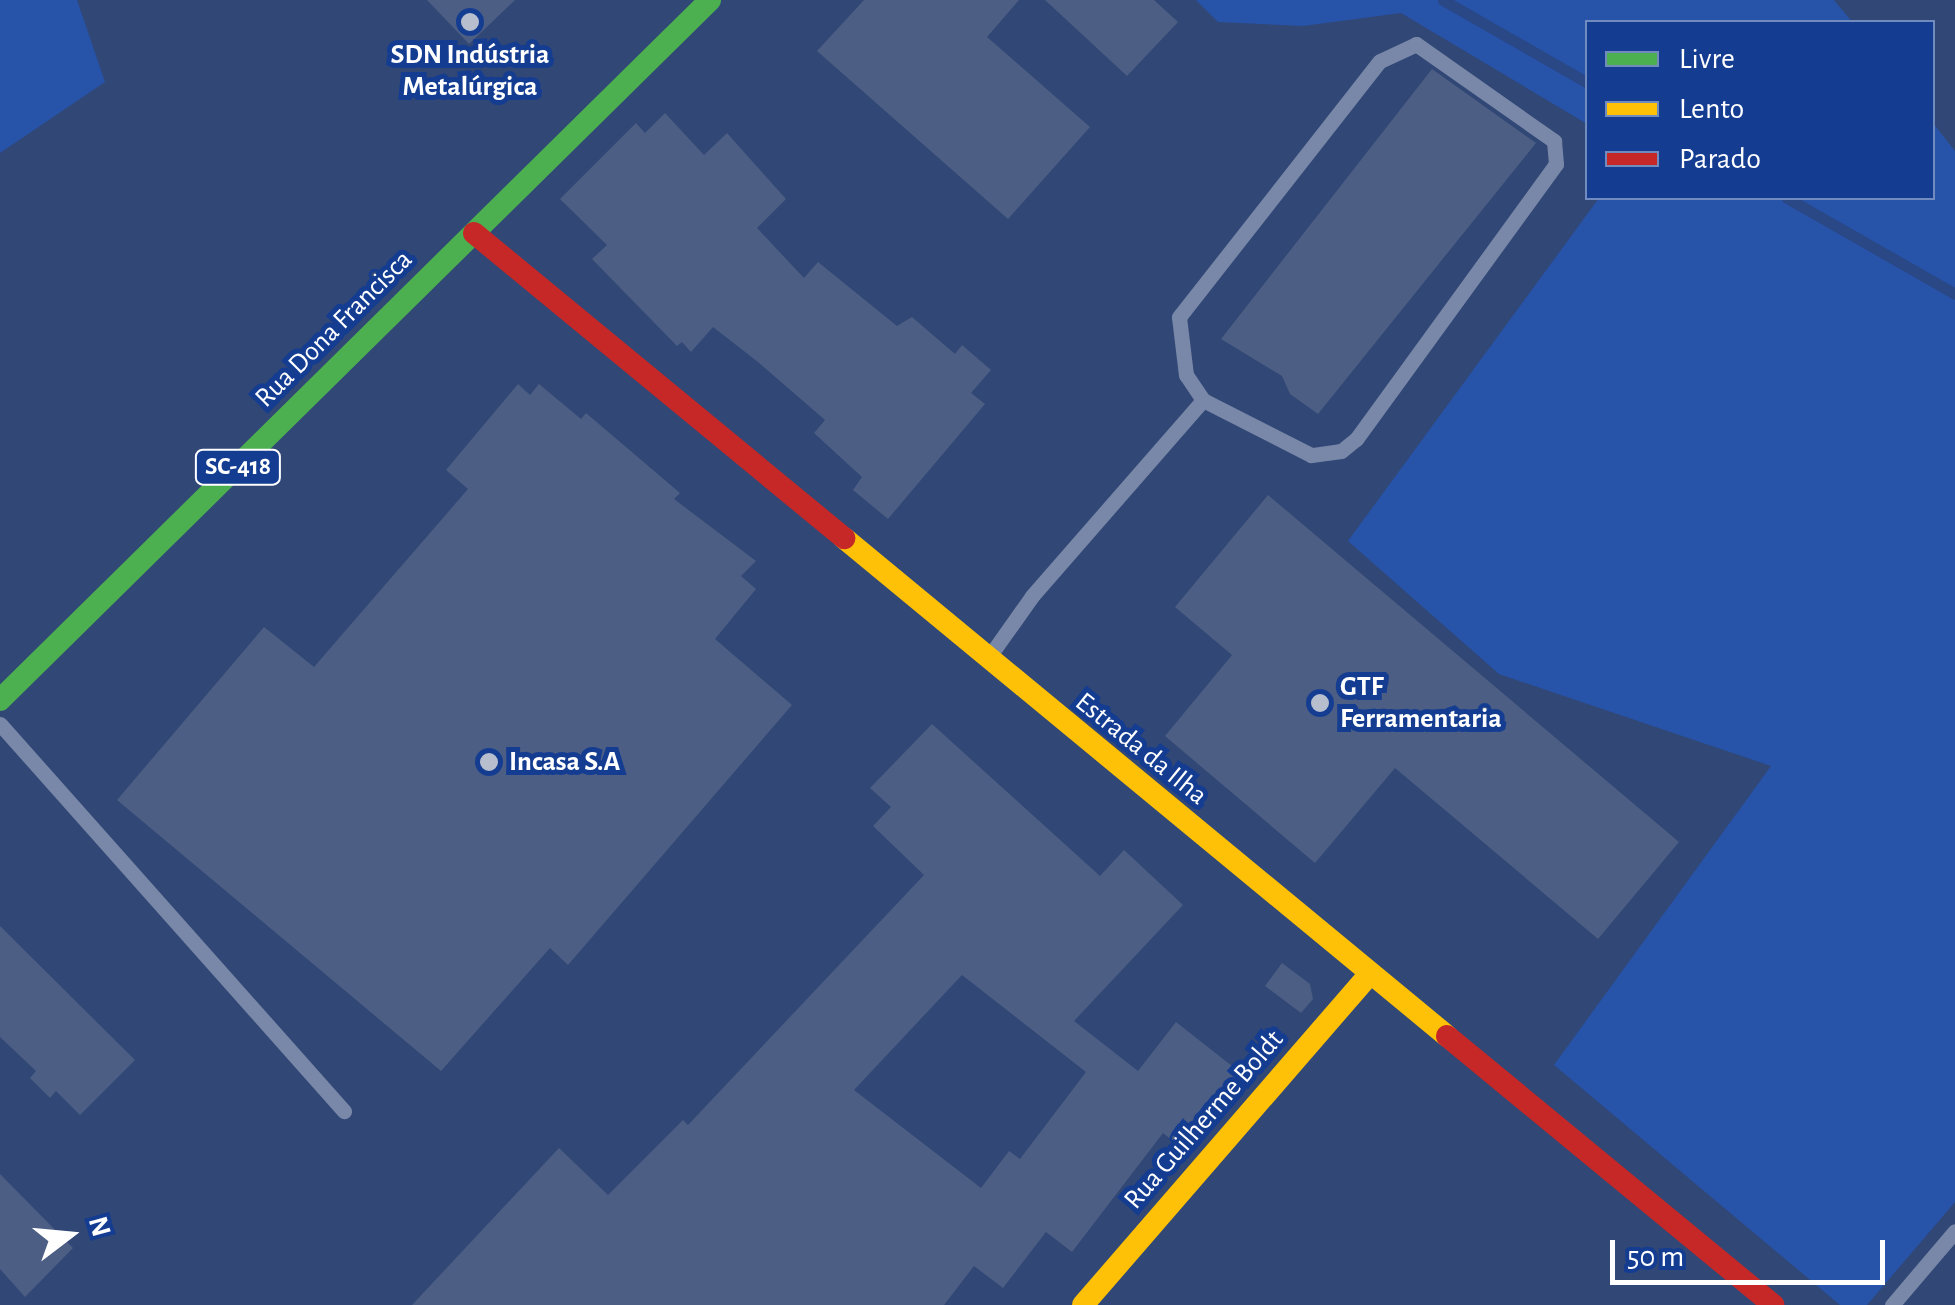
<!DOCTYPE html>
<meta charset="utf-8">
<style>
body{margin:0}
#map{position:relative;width:1955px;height:1305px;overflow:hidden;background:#314775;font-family:"Alegreya Sans",sans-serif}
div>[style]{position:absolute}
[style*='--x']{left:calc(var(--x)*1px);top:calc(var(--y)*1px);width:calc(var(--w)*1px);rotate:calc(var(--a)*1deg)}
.green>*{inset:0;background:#2753a9}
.stream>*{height:11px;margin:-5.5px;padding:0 5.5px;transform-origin:5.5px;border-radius:5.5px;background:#2a4786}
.building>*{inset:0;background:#4c5e83}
.lane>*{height:15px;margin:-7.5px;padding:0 7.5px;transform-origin:7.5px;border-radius:7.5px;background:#7988a8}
.fast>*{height:22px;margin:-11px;padding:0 11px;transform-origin:11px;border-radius:11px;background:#4caf50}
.slow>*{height:22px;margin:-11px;padding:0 11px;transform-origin:11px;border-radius:11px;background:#ffc107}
.jam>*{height:22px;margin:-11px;padding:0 11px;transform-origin:11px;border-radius:11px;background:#c62828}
.dots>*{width:28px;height:28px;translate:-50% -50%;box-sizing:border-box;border:5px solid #143d92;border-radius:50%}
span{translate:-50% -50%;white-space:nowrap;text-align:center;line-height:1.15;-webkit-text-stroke:10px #143d92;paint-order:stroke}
.shield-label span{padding:2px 8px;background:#143d92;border:2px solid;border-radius:8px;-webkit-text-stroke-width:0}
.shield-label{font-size:25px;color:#fff;font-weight:700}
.poi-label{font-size:28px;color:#fff;font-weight:700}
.left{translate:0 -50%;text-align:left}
.street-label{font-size:28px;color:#fff}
.legend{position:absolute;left:1585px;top:20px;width:350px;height:180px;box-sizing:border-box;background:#143d92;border:2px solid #728bbe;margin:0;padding:12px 18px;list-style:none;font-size:30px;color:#fff}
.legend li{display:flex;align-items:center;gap:20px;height:50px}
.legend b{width:50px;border:2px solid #728bbe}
.north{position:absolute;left:20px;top:1185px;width:100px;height:100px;-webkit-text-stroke:8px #143d92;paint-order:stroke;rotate:74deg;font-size:28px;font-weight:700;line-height:40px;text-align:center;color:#fff}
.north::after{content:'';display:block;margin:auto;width:35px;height:45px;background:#fff;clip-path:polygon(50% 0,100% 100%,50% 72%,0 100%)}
.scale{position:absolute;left:1610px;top:1240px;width:275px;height:45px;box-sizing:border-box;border:5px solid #fff;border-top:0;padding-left:12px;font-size:30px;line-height:35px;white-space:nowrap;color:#fff;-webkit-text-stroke:8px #143d92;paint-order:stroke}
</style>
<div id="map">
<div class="green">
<i style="clip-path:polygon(0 0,77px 0,105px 82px,0 153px)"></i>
<i style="clip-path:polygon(1196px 0,1834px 0,1852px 22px,1588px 22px,1587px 124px,1401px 13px,1303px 26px,1218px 22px)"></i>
<i style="clip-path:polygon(1933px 123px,1955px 151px,1955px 1202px,1867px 1305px,1840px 1305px,1554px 1065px,1771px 766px,1499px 674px,1348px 541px,1599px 198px,1932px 198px)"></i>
</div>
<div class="stream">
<i style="--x:1443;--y:0;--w:167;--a:29.8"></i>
<i style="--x:1787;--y:198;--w:193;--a:29.7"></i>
</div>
<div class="building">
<i style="clip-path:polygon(427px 0,515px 0,469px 44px)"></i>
<i style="clip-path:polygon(864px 0,1019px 0,987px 37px,1090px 127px,1008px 219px,817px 51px)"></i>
<i style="clip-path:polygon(1045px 0,1154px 0,1178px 22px,1127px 76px)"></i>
<i style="clip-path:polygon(1432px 69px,1536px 143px,1318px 414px,1290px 394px,1282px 376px,1221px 339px)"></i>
<i style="clip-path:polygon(665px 113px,704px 155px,727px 133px,786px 199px,757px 228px,804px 278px,818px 262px,897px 326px,912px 317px,955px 354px,962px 345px,991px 370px,971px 393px,985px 404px,888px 519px,853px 490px,862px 477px,814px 433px,825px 420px,758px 362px,713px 327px,691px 352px,682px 342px,677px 346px,592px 259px,607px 245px,560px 199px,636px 123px,645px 133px)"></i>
<i style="clip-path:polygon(518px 384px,530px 395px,539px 384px,581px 419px,586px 413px,680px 493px,674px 499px,756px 561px,741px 576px,756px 589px,715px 639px,792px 705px,568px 965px,550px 948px,441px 1071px,117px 800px,264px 627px,314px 667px,468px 489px,446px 470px)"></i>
<i style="clip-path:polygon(1268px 495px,1679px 842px,1598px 939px,1395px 768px,1315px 863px,1165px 736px,1232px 655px,1175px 607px)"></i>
<i style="clip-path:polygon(evenodd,932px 724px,1100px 876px,1124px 850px,1183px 905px,1074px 1021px,1138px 1071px,1176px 1022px,1246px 1077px,1183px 1149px,1163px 1133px,1072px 1252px,1046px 1232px,1003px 1288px,974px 1266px,944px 1305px,412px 1305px,559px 1148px,608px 1195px,683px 1120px,688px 1125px,924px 875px,873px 826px,891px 807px,870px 788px,932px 724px,962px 975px,1086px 1072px,1020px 1159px,1009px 1151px,981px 1188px,854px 1090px,962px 975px)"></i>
<i style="clip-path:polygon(0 926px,135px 1060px,80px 1115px,56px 1091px,50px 1098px,30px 1078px,36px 1071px,0 1037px)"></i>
<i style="clip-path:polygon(1282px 963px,1310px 984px,1313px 999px,1301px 1013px,1265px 986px)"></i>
<i style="clip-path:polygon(0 1174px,73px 1248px,25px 1297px,0 1269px)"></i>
</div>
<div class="lane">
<i style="--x:1416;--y:44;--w:169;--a:35.1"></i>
<i style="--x:1554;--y:141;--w:23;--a:85"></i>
<i style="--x:1556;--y:164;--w:340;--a:126"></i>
<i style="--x:1356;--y:439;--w:19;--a:141"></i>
<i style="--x:1341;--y:451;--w:30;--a:172"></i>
<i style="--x:1311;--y:455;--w:121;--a:-153"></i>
<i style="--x:1203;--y:400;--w:30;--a:-124"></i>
<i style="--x:1186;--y:375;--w:58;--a:-96.9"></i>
<i style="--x:1179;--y:317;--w:325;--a:-51.9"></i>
<i style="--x:1380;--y:61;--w:40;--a:-25"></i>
<i style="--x:991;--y:654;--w:71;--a:-54.7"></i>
<i style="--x:1032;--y:596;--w:260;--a:-48.9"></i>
<i style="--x:0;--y:724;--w:518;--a:48.37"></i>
<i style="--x:1892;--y:1305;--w:97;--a:-49.6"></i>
</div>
<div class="fast">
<i style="--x:0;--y:700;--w:997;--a:-44.59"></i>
</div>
<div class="slow">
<i style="--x:844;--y:538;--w:782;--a:39.55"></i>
<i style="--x:1083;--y:1305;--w:438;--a:-49.1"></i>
</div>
<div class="jam">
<i style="--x:474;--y:233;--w:480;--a:39.5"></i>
<i style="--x:1447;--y:1036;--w:423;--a:39.5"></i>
</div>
<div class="dots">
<i style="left:470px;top:22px;background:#b7bfcf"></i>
<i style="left:1320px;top:703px;background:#b7bfcf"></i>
<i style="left:489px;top:762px;background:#b7bfcf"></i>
</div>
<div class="shield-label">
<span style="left:238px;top:467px">SC-418</span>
</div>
<div class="poi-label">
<span style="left:470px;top:71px">SDN Indústria<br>Metalúrgica</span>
<span class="left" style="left:1340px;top:703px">GTF<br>Ferramentaria</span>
<span class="left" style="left:509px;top:762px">Incasa S.A</span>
</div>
<div class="street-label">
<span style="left:334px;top:329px;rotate:-45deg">Rua Dona Francisca</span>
<span style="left:1141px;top:749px;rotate:39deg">Estrada da Ilha</span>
<span style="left:1204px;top:1120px;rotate:-49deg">Rua Guilherme Boldt</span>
</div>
<ul class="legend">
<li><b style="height:12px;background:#4caf50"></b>Livre</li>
<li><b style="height:12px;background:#ffc107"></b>Lento</li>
<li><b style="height:12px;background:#c62828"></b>Parado</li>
</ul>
<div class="north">N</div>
<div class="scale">50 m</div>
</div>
